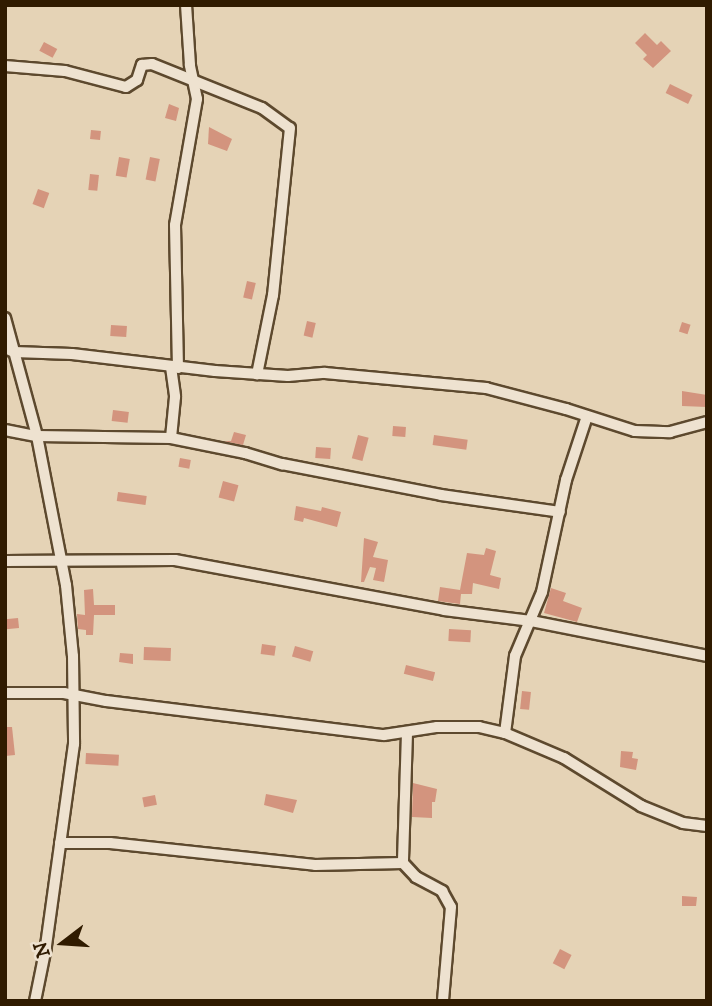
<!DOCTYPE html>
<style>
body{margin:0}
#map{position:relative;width:712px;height:1006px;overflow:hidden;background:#e5d3b6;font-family:"IM FELL DW Pica",serif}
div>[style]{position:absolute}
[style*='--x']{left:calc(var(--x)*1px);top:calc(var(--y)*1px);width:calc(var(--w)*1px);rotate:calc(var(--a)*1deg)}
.building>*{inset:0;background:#d3947e;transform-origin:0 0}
.roads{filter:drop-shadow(2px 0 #5d492e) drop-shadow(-2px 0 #5d492e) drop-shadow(0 2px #5d492e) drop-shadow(0 -2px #5d492e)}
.street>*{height:10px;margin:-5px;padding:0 5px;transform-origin:5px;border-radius:5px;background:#eee2d0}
span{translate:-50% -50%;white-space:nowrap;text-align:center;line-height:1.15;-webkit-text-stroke:6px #eee2d0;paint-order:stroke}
.frame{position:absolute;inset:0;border:7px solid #301b00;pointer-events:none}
.north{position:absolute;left:28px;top:908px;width:70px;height:70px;-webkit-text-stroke:5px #eee2d0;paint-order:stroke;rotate:253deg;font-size:19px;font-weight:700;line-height:28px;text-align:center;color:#301b00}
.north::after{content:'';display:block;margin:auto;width:24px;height:32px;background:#301b00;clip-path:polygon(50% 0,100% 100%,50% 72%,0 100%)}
</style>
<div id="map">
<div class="building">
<i style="clip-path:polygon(645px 33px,657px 45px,661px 41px,671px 51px,653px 68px,643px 59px,647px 55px,635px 43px)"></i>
<i style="left:44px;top:42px;width:15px;height:10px;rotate:28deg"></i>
<i style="left:670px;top:84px;width:25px;height:10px;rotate:26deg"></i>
<i style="clip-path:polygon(169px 104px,179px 108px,176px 121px,165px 118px)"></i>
<i style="clip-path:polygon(209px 127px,232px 139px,227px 151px,208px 144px)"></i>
<i style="left:91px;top:130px;width:10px;height:9px;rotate:6deg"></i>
<i style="left:119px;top:157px;width:11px;height:19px;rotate:10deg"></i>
<i style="left:150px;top:157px;width:10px;height:23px;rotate:11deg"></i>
<i style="left:90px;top:174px;width:9px;height:16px;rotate:6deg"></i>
<i style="left:38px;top:189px;width:12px;height:16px;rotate:20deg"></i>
<i style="left:247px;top:281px;width:9px;height:17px;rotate:13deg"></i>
<i style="left:307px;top:321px;width:9px;height:15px;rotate:13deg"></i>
<i style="left:682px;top:322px;width:9px;height:10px;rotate:18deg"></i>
<i style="left:111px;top:325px;width:16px;height:11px;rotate:4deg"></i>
<i style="clip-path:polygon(682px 391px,707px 395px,707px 407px,682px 406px)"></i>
<i style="left:113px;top:410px;width:16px;height:11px;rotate:7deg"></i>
<i style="left:393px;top:426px;width:13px;height:10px;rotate:4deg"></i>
<i style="clip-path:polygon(234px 432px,246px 435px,243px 445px,223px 441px,231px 441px)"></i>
<i style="left:358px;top:435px;width:11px;height:24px;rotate:15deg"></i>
<i style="left:434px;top:435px;width:34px;height:10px;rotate:8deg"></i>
<i style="left:316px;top:447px;width:15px;height:11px;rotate:4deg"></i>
<i style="left:180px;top:458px;width:11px;height:9px;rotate:10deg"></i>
<i style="left:223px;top:481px;width:16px;height:17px;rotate:15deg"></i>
<i style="left:118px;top:492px;width:29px;height:9px;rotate:8deg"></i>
<i style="clip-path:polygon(296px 506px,321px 511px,322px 507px,341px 512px,337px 527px,304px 518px,303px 522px,294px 520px)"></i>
<i style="clip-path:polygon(364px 538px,378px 542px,373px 557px,388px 560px,384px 582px,373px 580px,376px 568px,370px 567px,364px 582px,361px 582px)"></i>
<i style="clip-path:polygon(486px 548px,496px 551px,490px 575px,501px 578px,499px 589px,473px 583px,472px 594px,461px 594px,460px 604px,438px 601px,440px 587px,460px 590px,467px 553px,484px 555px)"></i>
<i style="clip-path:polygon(551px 588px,566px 593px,563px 601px,582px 608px,577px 622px,544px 613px)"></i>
<i style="clip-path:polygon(93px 589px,94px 605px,115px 605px,115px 615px,94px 615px,93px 635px,86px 635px,86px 630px,78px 629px,77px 614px,85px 615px,84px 590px)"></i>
<i style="left:18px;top:618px;width:10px;height:13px;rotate:84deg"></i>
<i style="left:449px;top:629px;width:22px;height:12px;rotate:3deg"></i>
<i style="left:262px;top:644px;width:14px;height:10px;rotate:8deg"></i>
<i style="left:295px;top:646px;width:19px;height:11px;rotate:16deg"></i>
<i style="left:144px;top:647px;width:27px;height:13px;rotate:2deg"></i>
<i style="clip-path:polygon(120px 653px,133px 654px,133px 664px,119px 662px)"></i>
<i style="left:406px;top:665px;width:30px;height:9px;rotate:14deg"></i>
<i style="left:522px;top:691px;width:9px;height:18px;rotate:6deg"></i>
<i style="clip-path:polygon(5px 727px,12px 727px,15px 755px,5px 756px)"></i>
<i style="clip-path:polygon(621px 751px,633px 752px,632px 758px,638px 759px,636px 770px,620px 767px)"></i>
<i style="left:86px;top:753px;width:33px;height:11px;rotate:3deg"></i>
<i style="clip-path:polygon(413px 783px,437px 789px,435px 802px,432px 802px,432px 818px,412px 817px)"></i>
<i style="clip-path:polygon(266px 794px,297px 800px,293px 813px,264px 805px)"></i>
<i style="left:155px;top:795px;width:10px;height:13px;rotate:79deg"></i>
<i style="clip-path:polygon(682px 896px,697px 897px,696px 906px,682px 906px)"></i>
<i style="left:560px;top:949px;width:13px;height:16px;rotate:27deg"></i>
</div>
<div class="roads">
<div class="street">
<i style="--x:5;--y:66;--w:60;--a:4.8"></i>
<i style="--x:65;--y:71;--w:63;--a:14.7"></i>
<i style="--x:126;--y:87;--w:13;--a:-32"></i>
<i style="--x:137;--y:80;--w:16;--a:-72"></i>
<i style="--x:142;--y:65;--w:10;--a:-6"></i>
<i style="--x:152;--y:64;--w:118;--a:21.8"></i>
<i style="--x:262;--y:108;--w:34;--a:36"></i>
<i style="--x:290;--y:128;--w:168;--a:95.8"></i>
<i style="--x:273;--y:295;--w:81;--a:101.4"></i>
<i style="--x:5;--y:318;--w:122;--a:74.8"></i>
<i style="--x:37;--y:436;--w:152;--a:79"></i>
<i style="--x:66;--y:585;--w:71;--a:84.4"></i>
<i style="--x:73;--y:656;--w:88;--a:89.3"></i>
<i style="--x:74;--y:744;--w:205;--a:97.9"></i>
<i style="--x:46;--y:947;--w:55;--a:101.5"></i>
<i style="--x:5;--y:348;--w:10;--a:24"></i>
<i style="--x:14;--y:352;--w:58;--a:2"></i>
<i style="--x:72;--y:354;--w:144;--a:6.8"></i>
<i style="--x:215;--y:371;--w:73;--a:3.9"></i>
<i style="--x:288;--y:376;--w:37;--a:-5"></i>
<i style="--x:325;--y:373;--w:162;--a:5.3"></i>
<i style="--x:486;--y:388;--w:83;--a:14.7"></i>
<i style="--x:566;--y:409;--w:72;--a:17.7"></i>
<i style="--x:635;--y:431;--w:35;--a:2"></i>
<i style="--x:670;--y:432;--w:38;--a:-15"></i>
<i style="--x:171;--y:367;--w:30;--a:82"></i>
<i style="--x:175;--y:397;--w:41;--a:95.6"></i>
<i style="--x:178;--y:368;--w:143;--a:-91.2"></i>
<i style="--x:175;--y:225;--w:128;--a:-80.1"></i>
<i style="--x:197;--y:99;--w:35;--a:-102"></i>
<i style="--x:190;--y:65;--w:60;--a:-93.8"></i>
<i style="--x:5;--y:430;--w:33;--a:11"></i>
<i style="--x:37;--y:436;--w:134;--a:0.9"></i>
<i style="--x:171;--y:438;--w:76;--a:11.5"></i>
<i style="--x:245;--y:453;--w:39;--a:17"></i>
<i style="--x:282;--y:464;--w:162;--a:11"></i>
<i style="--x:441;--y:495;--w:120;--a:8.1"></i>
<i style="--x:5;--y:561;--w:170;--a:-0.3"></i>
<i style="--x:175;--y:560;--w:274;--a:10.5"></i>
<i style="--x:444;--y:610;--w:88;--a:7.2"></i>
<i style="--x:531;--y:621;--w:179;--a:11.2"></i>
<i style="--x:5;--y:693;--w:59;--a:0"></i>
<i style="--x:64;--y:693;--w:43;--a:10.8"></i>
<i style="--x:106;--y:701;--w:280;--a:7"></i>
<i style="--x:384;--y:735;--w:54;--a:-8.6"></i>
<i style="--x:437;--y:727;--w:42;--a:0"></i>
<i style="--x:479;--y:727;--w:27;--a:13"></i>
<i style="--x:505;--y:733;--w:64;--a:23"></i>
<i style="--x:564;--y:758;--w:91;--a:31.9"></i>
<i style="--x:641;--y:806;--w:45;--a:22"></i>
<i style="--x:683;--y:823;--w:24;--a:7"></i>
<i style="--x:407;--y:733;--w:130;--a:91.8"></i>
<i style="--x:403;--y:863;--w:19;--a:47"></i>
<i style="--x:416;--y:877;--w:30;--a:28"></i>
<i style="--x:442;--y:891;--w:18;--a:61"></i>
<i style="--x:451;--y:907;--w:94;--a:94.9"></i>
<i style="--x:505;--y:733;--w:78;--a:-82.6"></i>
<i style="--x:515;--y:656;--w:69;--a:-67.1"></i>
<i style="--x:542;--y:592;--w:115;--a:-77.9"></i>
<i style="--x:566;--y:480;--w:67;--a:-71.8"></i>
<i style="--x:60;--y:843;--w:50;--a:0"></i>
<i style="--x:110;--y:843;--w:206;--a:6.1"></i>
<i style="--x:315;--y:865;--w:88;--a:-1.3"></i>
</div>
</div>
<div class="frame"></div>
<div class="north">N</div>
</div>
